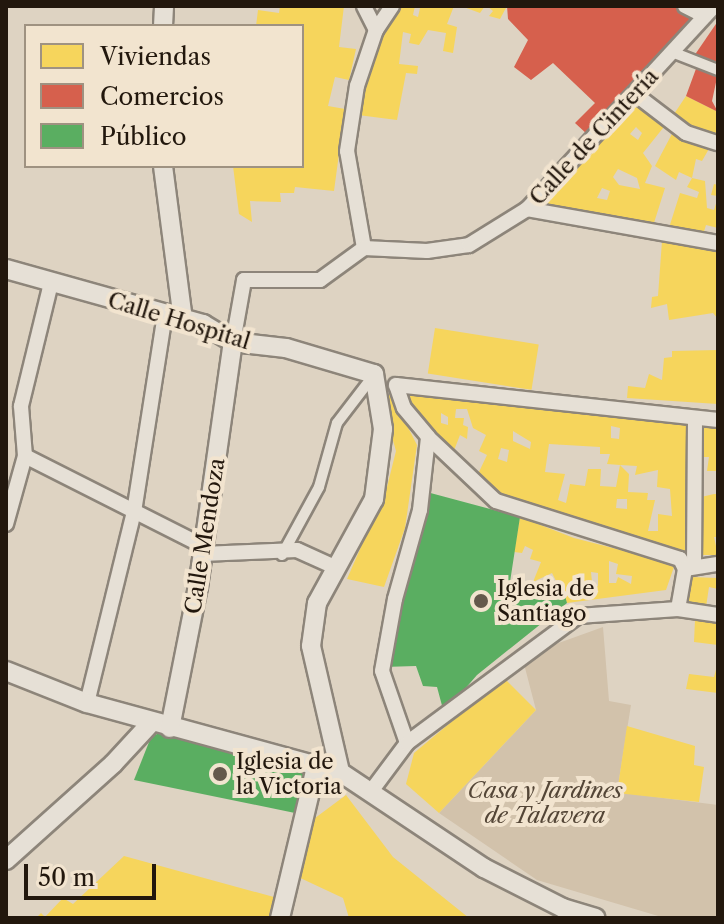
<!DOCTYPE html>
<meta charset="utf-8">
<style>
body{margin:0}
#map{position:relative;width:724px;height:924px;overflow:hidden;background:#ded3c2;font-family:"Libre Caslon Text",serif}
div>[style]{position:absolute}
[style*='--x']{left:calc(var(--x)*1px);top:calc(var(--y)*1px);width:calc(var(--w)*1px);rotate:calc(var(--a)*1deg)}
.green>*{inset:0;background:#d2c2ab}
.homes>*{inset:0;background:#f6d55c;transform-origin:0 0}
.shops>*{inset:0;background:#d6604d}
.public>*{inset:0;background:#5aae61}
.roads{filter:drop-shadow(2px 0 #8d857a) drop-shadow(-2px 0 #8d857a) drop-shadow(0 2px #8d857a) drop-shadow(0 -2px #8d857a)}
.pedestrian>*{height:10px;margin:-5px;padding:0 5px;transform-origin:5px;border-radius:5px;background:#e6e0d6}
.minor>*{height:14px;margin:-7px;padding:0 7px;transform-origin:7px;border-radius:7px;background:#e6e0d6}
.tertiary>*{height:18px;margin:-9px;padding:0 9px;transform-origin:9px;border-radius:9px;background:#e6e0d6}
.dots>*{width:22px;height:22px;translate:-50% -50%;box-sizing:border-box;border:4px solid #f2e4cf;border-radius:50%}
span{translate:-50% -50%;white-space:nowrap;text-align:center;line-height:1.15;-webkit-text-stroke:8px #f2e4cf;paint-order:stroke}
.street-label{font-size:22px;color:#22170d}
.poi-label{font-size:22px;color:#22170d}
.left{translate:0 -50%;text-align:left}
.park-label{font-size:22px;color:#544637;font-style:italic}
.frame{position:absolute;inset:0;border:8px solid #22170d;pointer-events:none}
.legend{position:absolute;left:24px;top:24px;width:280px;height:144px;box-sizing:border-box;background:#f2e4cf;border:2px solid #9f9281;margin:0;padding:10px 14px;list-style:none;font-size:24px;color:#22170d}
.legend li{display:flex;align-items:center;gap:16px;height:40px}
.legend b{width:40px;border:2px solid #9f9281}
.scale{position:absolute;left:24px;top:864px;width:132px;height:36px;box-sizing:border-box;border:4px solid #22170d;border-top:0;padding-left:10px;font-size:24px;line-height:28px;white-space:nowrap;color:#22170d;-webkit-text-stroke:6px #f2e4cf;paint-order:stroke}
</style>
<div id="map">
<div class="green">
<i style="clip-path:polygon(603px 627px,609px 701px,631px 705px,617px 792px,718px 805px,718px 918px,665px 918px,537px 880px,439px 813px,536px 710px,524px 664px,542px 649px)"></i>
</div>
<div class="homes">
<i style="clip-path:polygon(280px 6px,344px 6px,339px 47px,356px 49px,349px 80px,335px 77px,328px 106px,345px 109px,334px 191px,295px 187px,294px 193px,280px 193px,281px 202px,250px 201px,252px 222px,239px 214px,233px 166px,302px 166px,302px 26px,256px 26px,258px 10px,279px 13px)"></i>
<i style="clip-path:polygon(395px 6px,415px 6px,413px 15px,418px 17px,420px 8px,454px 6px,447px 24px,457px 27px,453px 53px,443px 51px,446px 33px,428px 30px,419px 45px,409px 43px,411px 34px,403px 32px,399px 64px,418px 66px,417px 74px,406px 73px,397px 120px,358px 115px,378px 42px)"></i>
<i style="clip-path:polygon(461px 6px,485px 6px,480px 13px)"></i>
<i style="clip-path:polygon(487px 6px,507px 6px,500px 19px,489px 16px,493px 11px)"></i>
<i style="clip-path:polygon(686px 96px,718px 112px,718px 138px,670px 120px)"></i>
<i style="clip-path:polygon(evenodd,638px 99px,667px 123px,643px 153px,652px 166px,645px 183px,665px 188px,653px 226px,542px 203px,638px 99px,636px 127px,642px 133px,638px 140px,630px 134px,636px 127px,638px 99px,618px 169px,637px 178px,640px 189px,619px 185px,613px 177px,618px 169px,638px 99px,602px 188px,610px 191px,607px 200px,597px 198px,602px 188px)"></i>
<i style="clip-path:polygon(674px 130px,710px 147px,702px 161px,696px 159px,692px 178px,705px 181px,707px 208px,714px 210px,718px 197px,718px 228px,706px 225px,702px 238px,668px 231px,680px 193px,697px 198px,699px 192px,687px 187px,692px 178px,679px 172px,676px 180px,655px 166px)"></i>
<i style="clip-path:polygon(714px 184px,718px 185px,718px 196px,711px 195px)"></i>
<i style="clip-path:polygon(662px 241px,718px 251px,718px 319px,713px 313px,669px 320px,667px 304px,651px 308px,652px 297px,658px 296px)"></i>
<i style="left:435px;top:328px;width:105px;height:46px;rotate:9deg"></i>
<i style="clip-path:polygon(718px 350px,718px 404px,627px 398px,628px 386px,645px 388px,649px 374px,662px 380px,664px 358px,672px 357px,672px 351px)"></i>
<i style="clip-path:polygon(evenodd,406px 392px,688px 421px,691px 557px,497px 492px,478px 474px,487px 455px,479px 451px,486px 435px,473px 428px,467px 409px,456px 409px,455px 418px,464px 418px,463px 425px,468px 427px,467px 439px,460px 435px,453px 453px,409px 411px,406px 392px,441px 413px,448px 417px,448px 425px,441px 423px,441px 413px,406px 392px,611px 426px,620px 428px,619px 439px,611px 438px,611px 426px,406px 392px,513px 431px,531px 442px,530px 449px,513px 441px,513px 431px,406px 392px,549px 444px,600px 447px,600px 454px,610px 454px,607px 464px,620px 465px,616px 487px,600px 486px,601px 469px,588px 469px,585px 486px,570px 484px,566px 503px,558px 500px,565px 474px,545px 472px,549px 444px,406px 392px,501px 448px,509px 450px,507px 462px,498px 459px,501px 448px,406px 392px,620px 465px,637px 466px,635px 475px,658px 470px,657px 487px,670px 489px,672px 516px,658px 514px,658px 531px,648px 531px,655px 500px,647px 500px,648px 493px,628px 492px,629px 474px,620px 465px,406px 392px,617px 499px,627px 499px,627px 509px,616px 508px,617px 499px)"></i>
<i style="clip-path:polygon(391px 394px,417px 445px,405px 528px,384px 587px,347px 579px,387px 487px,396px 451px,381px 398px)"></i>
<i style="clip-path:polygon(696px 426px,718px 427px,718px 471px,707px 471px,709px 457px,696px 457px)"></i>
<i style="clip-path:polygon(714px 494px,718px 494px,718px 537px,714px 537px,718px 555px,698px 555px,697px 498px)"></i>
<i style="clip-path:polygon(evenodd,520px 517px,574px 538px,675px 564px,666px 590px,567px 603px,552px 573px,533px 582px,541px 562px,530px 559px,533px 550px,525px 546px,522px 553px,514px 552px,520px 517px,609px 561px,618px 564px,616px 574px,632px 576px,631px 584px,618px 577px,616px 583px,609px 583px,609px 561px,520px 517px,591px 572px,598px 573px,598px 586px,577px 590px,576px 582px,592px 582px,591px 572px)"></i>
<i style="clip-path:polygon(690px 577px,718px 578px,718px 589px,709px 587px,706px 607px,684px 603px)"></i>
<i style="clip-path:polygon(695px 620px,718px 623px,718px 645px,694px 642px)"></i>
<i style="clip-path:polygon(718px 662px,718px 693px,686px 689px,689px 674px,714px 677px)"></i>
<i style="clip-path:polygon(504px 678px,536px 710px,439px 813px,406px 784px,414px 753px)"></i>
<i style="clip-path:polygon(627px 726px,695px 746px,694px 765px,704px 767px,699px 802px,617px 793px)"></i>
<i style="clip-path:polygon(346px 795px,393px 857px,469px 918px,349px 918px,343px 898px,296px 876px,307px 824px)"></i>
<i style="clip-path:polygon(124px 856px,281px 899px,274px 918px,36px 918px,41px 913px,45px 917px,63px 898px,73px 904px)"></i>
</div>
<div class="shops">
<i style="clip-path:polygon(507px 6px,676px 6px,692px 19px,588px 135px,575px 123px,595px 103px,553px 63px,531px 80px,514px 67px,528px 40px,508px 19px)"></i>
<i style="clip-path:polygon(718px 21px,718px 65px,694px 56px)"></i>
<i style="clip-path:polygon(697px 66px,718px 73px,712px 101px,718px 112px,686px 96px)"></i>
</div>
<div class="public">
<i style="clip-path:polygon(423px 491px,520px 517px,510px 582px,561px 582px,567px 603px,477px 675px,444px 713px,437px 687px,423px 686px,416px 666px,383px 667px)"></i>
<i style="clip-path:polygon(161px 732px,306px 768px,295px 813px,134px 780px,151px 737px)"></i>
</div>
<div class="roads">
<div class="pedestrian">
<i style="--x:672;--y:52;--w:49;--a:21.4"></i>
<i style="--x:282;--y:555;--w:77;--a:-61.4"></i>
<i style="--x:319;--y:487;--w:66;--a:-74.3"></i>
<i style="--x:337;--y:423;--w:59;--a:-52.5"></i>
</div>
<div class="minor">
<i style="--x:685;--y:6;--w:22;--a:27"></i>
<i style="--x:376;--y:30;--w:29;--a:-56"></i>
<i style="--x:635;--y:94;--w:64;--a:37.4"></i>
<i style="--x:686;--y:133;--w:33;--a:18"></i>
<i style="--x:527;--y:209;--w:194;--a:10.1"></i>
<i style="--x:364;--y:248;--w:98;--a:-99.9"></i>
<i style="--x:347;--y:151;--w:66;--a:-81.3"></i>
<i style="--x:357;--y:86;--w:59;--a:-71.3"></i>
<i style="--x:376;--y:30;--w:27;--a:-117"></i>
<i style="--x:233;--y:342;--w:63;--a:-79.9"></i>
<i style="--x:244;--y:280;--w:76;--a:0"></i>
<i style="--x:320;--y:280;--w:54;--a:-36"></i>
<i style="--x:364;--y:248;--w:63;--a:2.7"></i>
<i style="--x:427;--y:251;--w:42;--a:-8.1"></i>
<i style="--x:469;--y:245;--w:68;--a:-31.8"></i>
<i style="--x:527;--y:209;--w:276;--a:-47.3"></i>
<i style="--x:396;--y:385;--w:24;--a:71"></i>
<i style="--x:404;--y:408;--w:38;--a:50"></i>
<i style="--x:428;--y:437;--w:93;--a:43.3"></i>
<i style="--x:496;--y:501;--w:193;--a:17.5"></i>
<i style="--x:680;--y:559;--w:11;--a:63"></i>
<i style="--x:396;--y:385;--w:324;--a:6.2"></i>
<i style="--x:25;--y:456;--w:199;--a:26.8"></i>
<i style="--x:6;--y:524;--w:71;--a:-74.4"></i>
<i style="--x:25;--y:456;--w:50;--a:-94.6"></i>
<i style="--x:21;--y:406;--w:127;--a:-76.3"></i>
<i style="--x:202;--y:554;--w:95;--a:-2.4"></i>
<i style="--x:297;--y:550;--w:44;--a:24.2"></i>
<i style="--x:694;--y:565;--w:147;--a:-89.6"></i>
<i style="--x:678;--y:609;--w:40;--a:8.5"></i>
<i style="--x:87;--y:703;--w:197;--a:-76.2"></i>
<i style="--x:134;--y:512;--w:199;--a:-81.1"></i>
<i style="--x:407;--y:743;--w:76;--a:-109.1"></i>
<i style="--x:382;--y:671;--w:73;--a:-79.8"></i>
<i style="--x:395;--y:599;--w:92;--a:-74.3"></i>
<i style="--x:420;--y:510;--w:73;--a:-83.7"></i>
<i style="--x:372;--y:790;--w:59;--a:-53.3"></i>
<i style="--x:407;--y:743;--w:213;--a:-36.6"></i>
<i style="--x:578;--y:616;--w:100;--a:-4"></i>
<i style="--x:678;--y:609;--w:41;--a:-80.1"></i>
<i style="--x:685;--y:569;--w:33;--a:-9"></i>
</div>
<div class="tertiary">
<i style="--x:163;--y:26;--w:20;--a:-87"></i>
<i style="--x:163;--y:166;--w:155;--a:82.6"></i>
<i style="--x:6;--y:269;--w:205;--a:15.6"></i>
<i style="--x:203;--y:324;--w:35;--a:31"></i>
<i style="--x:233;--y:342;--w:53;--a:6.5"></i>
<i style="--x:286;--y:348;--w:92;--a:16.5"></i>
<i style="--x:374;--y:374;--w:56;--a:80.7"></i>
<i style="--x:383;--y:429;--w:71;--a:97.3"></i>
<i style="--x:374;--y:499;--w:119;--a:118.7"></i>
<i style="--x:317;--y:603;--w:43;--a:97.9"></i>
<i style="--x:311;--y:646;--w:129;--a:77"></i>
<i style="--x:6;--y:671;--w:87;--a:21.6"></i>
<i style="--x:87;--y:703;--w:262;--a:15.3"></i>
<i style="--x:340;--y:772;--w:173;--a:33.7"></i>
<i style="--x:484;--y:868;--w:89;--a:26.9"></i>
<i style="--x:563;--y:908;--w:34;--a:17"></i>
<i style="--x:170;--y:728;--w:144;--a:-78.8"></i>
<i style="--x:198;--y:587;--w:247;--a:-81.9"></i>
<i style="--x:6;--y:860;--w:144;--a:-41.9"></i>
<i style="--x:113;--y:764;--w:56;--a:-47.2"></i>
<i style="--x:280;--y:918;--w:155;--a:-76.6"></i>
</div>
</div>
<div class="dots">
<i style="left:481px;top:601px;background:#64594c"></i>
<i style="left:220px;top:774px;background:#64594c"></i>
</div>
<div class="street-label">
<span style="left:594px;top:137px;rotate:-47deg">Calle de Cintería</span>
<span style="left:179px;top:321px;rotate:17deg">Calle Hospital</span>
<span style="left:205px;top:536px;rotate:-81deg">Calle Mendoza</span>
</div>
<div class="poi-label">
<span class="left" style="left:497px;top:601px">Iglesia de<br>Santiago</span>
<span class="left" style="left:236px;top:774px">Iglesia de<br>la Victoria</span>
</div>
<div class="park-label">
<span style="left:545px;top:803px">Casa y Jardines<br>de Talavera</span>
</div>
<div class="frame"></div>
<ul class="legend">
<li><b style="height:22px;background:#f6d55c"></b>Viviendas</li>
<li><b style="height:22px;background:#d6604d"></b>Comercios</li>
<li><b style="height:22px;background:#5aae61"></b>Público</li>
</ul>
<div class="scale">50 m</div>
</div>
